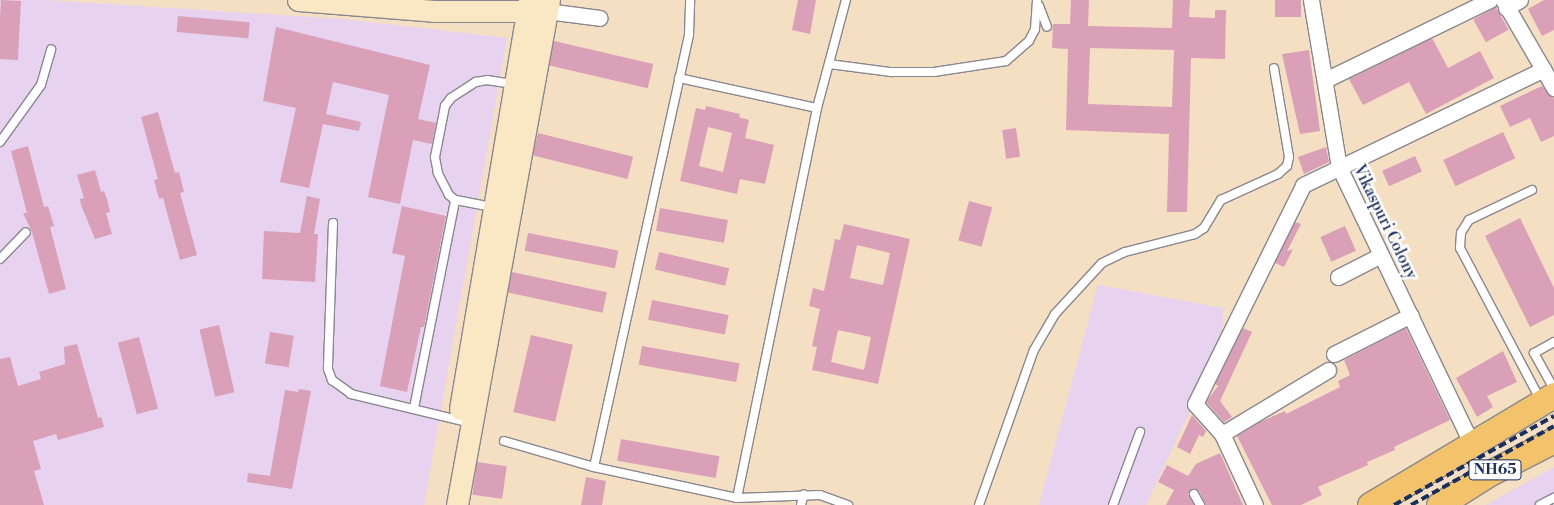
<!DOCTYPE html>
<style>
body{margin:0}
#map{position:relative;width:1554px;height:505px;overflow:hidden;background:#f5dfc3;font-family:"Libre Bodoni",serif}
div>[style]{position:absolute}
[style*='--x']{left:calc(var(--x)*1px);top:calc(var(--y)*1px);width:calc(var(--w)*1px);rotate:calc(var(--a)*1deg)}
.built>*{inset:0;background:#e7d2ef}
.building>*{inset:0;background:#d9a0b8;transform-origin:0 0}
.roads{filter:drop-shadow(1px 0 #888790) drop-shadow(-1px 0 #888790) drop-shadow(0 1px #888790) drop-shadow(0 -1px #888790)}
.service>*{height:8px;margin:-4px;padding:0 4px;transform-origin:4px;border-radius:4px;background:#fff}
.minor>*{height:15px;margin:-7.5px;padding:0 7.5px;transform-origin:7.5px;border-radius:7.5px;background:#fff}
.secondary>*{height:21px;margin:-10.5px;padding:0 10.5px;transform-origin:10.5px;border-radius:10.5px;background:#fae7c3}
.trunk>*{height:25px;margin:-12.5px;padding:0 12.5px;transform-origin:12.5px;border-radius:12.5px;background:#f2c36a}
.rail>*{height:4px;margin-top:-2px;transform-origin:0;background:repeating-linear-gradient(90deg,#1b2f5e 0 8px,transparent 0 12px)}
span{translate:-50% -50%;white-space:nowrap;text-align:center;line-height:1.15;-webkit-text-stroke:5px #fff;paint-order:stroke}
.shield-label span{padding:1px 4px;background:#fff;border:1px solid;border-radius:4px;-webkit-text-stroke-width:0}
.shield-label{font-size:15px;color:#1b2f5e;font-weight:700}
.street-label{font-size:16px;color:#1b2f5e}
</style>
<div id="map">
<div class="built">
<i style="clip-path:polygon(0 0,47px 0,343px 19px,507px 38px,424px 505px,0 505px)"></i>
<i style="clip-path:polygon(1098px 285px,1223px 308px,1222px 342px,1146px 505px,1039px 505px)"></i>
<i style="clip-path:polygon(1554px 467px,1554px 505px,1486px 505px)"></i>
</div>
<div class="building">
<i style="left:1px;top:0;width:20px;height:59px;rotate:3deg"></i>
<i style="clip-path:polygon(798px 0,816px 0,810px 34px,792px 30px)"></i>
<i style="clip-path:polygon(evenodd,1071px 0,1089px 0,1088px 26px,1172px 28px,1173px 0,1190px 0,1189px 17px,1215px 18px,1215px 10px,1226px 10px,1225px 59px,1191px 58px,1187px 212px,1167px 212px,1169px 134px,1066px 130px,1068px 49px,1052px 48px,1053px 24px,1070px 24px,1071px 0,1090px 48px,1174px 50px,1172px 107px,1088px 104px,1090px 48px)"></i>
<i style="left:1275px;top:0;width:26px;height:17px"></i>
<i style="clip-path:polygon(1544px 0,1554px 0,1554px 30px,1542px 36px,1528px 9px)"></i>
<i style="left:1496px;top:7px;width:26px;height:26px;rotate:61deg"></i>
<i style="left:178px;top:16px;width:72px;height:16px;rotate:5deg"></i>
<i style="clip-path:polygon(276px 27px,430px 65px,418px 119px,436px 123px,432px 144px,413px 140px,400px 204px,368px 197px,389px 95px,333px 82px,326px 114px,361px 122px,359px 131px,323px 124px,309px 188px,280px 182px,296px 108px,263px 101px)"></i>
<i style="clip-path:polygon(1432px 38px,1448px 68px,1480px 51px,1494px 78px,1426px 114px,1409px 82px,1363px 105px,1349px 79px)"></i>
<i style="left:554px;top:41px;width:102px;height:25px;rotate:13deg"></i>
<i style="clip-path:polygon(1309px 50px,1320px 131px,1300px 134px,1282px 54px)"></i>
<i style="clip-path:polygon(1542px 86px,1554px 99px,1554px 136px,1541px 142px,1530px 118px,1510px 127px,1500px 106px)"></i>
<i style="clip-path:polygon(evenodd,706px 106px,740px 114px,739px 117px,749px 120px,745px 138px,774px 145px,765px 184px,740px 179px,737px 194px,680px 181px,696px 108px,705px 110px,706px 106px,708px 127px,732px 133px,723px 172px,699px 166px,708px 127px)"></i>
<i style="clip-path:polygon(158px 112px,175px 173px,179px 172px,184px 192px,180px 193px,197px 255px,180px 260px,163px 198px,159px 199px,154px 180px,158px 179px,141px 117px)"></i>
<i style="left:1016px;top:128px;width:29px;height:14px;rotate:82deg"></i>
<i style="left:1503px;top:132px;width:29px;height:66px;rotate:65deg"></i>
<i style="left:538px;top:133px;width:98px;height:23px;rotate:14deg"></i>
<i style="clip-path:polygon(28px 146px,44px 207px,48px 206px,54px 226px,50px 227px,66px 289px,49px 294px,32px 232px,23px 213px,27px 213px,11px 151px)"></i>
<i style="clip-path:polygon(1326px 147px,1329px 162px,1304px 174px,1298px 157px)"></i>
<i style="left:1415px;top:156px;width:17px;height:36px;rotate:66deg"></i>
<i style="clip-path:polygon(95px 170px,101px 192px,104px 191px,107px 199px,110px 212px,106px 213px,112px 234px,95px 239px,81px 205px,80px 199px,84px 198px,77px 175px)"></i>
<i style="clip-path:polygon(307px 196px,320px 199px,314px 234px,318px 234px,315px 282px,262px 279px,264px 231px,300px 233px)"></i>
<i style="left:969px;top:201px;width:24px;height:41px;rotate:15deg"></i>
<i style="clip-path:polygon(402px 206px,446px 216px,424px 327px,421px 327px,407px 392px,380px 386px,405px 256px,392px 253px)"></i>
<i style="left:660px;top:208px;width:69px;height:23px;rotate:10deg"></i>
<i style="clip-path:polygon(1520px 218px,1554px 288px,1554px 315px,1530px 327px,1485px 236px)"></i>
<i style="clip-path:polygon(1295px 222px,1301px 224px,1287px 251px,1293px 249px,1284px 267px,1275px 263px)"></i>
<i style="clip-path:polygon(evenodd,844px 224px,910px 239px,878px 384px,812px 370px,817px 347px,812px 346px,820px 309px,809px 306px,813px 288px,824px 291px,835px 239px,840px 240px,844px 224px,857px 245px,890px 253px,883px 285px,850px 278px,857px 245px,844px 224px,838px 330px,871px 337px,864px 370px,831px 362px,838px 330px)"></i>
<i style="left:1345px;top:226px;width:27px;height:27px;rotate:66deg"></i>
<i style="left:528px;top:233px;width:92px;height:18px;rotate:11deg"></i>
<i style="left:659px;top:252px;width:72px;height:18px;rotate:13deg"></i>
<i style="left:512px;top:272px;width:97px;height:21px;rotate:12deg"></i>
<i style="left:652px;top:300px;width:78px;height:20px;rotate:11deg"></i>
<i style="left:219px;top:325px;width:69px;height:20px;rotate:77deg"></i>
<i style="clip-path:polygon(1243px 328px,1252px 332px,1220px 401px,1232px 417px,1224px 422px,1206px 402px,1218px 386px,1215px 384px)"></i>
<i style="clip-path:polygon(1406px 328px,1450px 420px,1394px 447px,1395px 450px,1367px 462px,1368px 465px,1318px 487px,1322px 495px,1301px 505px,1272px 505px,1237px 436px,1260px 422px,1285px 411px,1286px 414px,1340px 387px,1338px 381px,1350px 375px,1344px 360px)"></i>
<i style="left:270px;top:332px;width:24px;height:32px;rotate:9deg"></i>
<i style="left:531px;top:335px;width:43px;height:79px;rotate:13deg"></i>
<i style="left:139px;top:337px;width:74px;height:22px;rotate:75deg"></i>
<i style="clip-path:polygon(77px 344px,98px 418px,101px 417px,104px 427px,58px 440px,56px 434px,33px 441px,41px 469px,34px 471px,44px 505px,0 505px,0 359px,10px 357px,18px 386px,41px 379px,39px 372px,65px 364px,64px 347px)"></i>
<i style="left:642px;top:346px;width:99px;height:19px;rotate:10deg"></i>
<i style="clip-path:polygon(1503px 351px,1517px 382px,1487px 396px,1493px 407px,1477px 417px,1456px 378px)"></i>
<i style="clip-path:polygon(299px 389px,311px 391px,292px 489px,247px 482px,248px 473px,270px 476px,285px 390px,298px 392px)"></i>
<i style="clip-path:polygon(1192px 415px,1206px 431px,1203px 437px,1199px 435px,1190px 454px,1177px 447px)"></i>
<i style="left:621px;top:439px;width:100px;height:22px;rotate:10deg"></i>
<i style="clip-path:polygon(1220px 453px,1243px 505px,1206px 505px,1199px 491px,1194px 488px,1188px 494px,1194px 505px,1166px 505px,1174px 490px,1158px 482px,1167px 465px,1188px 476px,1196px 464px)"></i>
<i style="left:477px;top:462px;width:30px;height:33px;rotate:8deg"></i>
<i style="clip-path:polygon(586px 477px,606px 481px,602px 505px,581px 505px)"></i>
</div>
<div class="roads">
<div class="service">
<i style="--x:1039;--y:6;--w:22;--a:69"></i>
<i style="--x:829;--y:64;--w:63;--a:7.4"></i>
<i style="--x:891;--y:72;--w:43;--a:0"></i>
<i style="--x:934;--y:72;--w:73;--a:-8.7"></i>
<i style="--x:1006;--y:61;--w:30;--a:-41"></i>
<i style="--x:1029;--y:41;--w:13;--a:-63"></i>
<i style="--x:1035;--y:29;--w:29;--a:-86"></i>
<i style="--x:679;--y:78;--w:141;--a:12.3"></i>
<i style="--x:0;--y:142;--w:70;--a:-54.3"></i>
<i style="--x:41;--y:85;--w:37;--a:-74"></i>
<i style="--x:1532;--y:190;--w:70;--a:154.5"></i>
<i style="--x:1469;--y:220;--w:15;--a:122"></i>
<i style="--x:1461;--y:233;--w:15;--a:94"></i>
<i style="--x:1460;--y:248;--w:171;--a:62.1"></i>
<i style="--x:492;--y:207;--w:38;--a:-169"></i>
<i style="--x:455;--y:200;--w:8;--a:-140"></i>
<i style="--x:449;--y:195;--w:25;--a:-117"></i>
<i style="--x:438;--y:173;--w:16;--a:-101"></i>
<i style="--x:435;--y:157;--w:52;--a:-78.9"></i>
<i style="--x:445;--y:106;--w:10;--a:-53"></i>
<i style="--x:451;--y:98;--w:30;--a:-33"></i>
<i style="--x:476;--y:82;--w:11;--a:-10"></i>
<i style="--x:487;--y:80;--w:26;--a:9"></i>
<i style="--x:333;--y:223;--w:146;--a:92"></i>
<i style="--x:328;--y:369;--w:12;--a:70"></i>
<i style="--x:332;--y:380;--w:24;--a:36"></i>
<i style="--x:351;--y:394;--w:123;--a:13.6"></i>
<i style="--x:0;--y:259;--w:37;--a:-46"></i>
<i style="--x:1554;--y:342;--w:23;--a:151"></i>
<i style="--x:1534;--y:353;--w:41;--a:60.9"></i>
<i style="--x:414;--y:408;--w:212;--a:-78.8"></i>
<i style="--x:504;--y:441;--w:94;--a:16.1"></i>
<i style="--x:594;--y:467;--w:146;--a:12.2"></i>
<i style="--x:737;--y:498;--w:83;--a:-2.1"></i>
<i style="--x:820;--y:495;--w:30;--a:20"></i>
<i style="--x:594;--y:467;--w:443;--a:-77.6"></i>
<i style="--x:689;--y:34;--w:34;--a:-88"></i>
<i style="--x:1194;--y:494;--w:13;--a:61"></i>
<i style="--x:737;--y:498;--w:398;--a:-78.4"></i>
<i style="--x:817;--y:108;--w:112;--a:-75"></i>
<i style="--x:801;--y:505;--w:11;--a:-75"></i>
<i style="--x:979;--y:505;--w:164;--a:-70.5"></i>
<i style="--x:1034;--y:350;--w:42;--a:-59.7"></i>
<i style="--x:1055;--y:314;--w:69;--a:-47.3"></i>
<i style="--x:1102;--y:263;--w:25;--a:-26"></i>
<i style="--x:1125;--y:252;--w:72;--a:-14.4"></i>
<i style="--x:1195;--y:234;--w:11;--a:-34"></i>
<i style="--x:1204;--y:228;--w:33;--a:-59"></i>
<i style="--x:1221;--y:200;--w:63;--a:-24.5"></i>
<i style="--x:1278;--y:174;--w:12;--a:-42"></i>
<i style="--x:1287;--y:166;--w:9;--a:-77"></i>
<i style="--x:1289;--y:157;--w:90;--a:-99.6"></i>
<i style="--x:1113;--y:505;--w:78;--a:-69.7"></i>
<i style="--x:1540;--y:505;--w:16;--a:-27"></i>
</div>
<div class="minor">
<i style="--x:1311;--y:0;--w:169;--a:80.5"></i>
<i style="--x:1339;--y:167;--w:308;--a:64.4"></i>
<i style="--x:1503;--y:0;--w:102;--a:59.9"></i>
<i style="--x:1506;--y:8;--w:16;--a:-30"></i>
<i style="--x:547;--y:11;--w:53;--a:7.5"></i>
<i style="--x:1325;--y:80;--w:183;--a:-25.9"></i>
<i style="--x:1338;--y:277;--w:48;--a:-27.1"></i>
<i style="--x:1334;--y:354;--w:86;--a:-26.9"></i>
<i style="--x:1222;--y:434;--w:40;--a:-132"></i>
<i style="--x:1195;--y:404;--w:244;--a:-63.7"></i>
<i style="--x:1303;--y:185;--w:267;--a:-25.7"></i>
<i style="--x:1255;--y:505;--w:78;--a:-114.9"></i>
<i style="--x:1222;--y:434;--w:124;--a:-31.1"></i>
</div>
<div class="secondary">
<i style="--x:298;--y:0;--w:136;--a:4.6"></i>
<i style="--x:434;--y:11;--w:106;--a:0"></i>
<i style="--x:460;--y:409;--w:415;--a:-80.4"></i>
<i style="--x:457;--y:505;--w:513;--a:-79.68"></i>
</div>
<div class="trunk">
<i style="--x:1370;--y:505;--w:214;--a:-30.9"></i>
<i style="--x:1439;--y:505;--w:58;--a:-32.3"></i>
<i style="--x:1488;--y:474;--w:74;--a:-27.3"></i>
</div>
</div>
<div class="rail">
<i style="--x:1394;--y:505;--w:183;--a:-29.1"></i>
<i style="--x:1411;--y:505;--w:163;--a:-28.9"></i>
</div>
<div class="shield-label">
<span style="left:1495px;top:470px">NH65</span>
</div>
<div class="street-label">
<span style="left:1385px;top:222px;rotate:64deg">Vikaspuri Colony</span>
</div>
</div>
